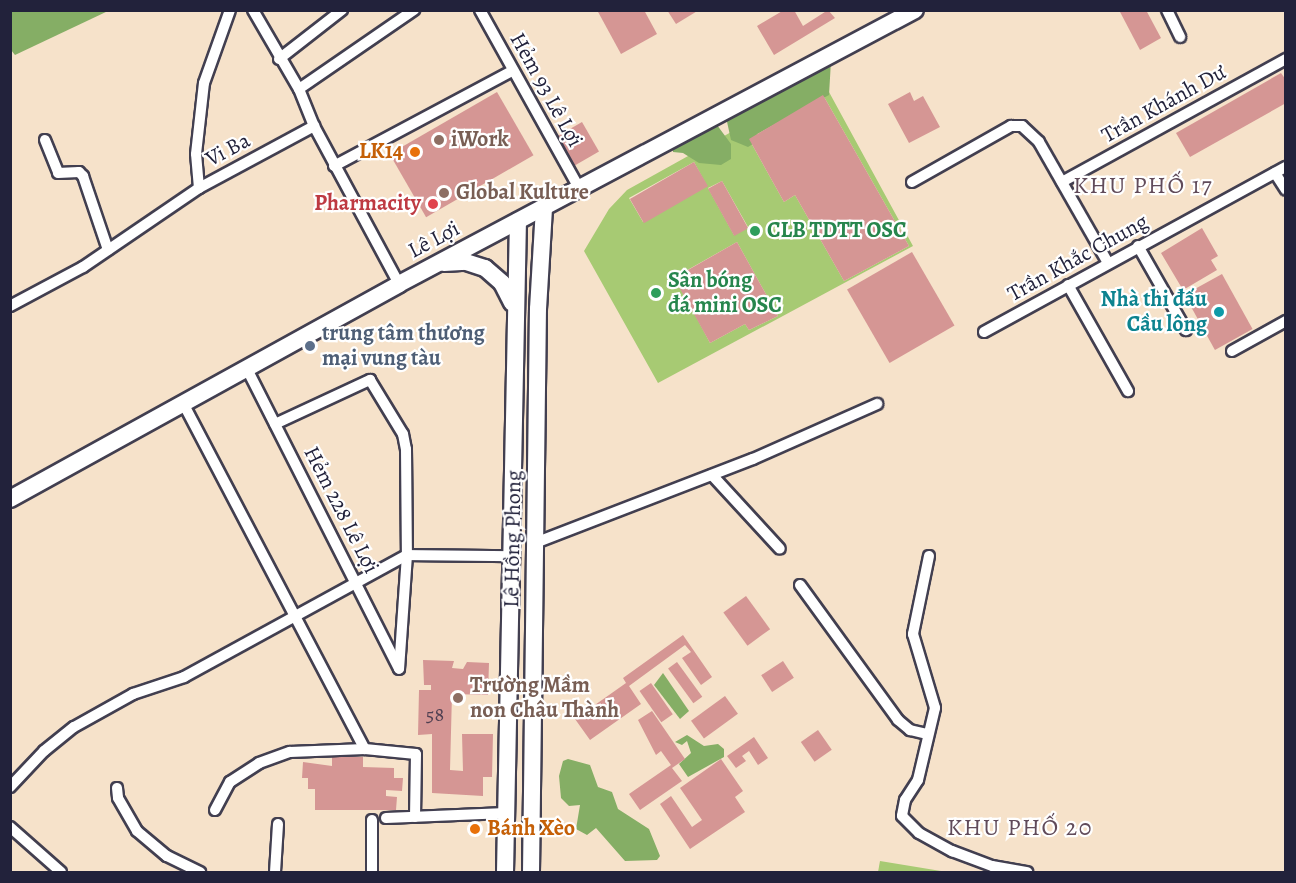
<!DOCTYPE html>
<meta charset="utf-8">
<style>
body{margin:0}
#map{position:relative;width:1296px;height:883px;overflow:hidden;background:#f6e2ca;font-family:Alegreya,serif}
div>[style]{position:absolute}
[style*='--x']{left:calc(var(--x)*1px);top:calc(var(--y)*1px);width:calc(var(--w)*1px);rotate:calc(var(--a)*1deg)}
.green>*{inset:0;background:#a7ca73}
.forest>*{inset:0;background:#85ae65}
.building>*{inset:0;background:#d59694;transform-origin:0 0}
.roads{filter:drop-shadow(2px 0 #423f50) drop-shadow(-2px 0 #423f50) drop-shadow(0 2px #423f50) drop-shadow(0 -2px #423f50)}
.street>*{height:10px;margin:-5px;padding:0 5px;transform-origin:5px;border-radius:5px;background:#fff}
.primary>*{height:16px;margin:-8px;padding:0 8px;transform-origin:8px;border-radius:8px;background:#fff}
.dots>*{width:16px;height:16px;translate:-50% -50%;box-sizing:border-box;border:3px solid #fff;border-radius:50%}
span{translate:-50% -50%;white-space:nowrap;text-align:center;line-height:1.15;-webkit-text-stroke:4.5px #fff;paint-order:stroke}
.number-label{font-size:20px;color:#4f3f51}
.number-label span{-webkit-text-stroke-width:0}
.street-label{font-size:22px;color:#22223b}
.education-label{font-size:22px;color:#785e54;font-weight:700}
.left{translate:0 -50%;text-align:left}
.food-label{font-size:22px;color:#c56008;font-weight:700}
.right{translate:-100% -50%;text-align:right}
.health-label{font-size:22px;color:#be3a42;font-weight:700}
.leisure-label{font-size:22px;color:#27864d;font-weight:700}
.culture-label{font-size:22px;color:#0d838f;font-weight:700}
.service-label{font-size:22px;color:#4e5e75;font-weight:700}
.neighbourhood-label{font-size:24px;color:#614b5a;letter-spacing:1.5px}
.frame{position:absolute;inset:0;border:12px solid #22223b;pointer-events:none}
</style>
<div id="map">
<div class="green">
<i style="clip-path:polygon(evenodd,823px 81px,913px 246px,658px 383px,584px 251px,609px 209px,627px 190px,823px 81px,823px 95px,909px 246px,844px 281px,795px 195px,784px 202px,749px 139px,823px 95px,823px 81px,694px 162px,707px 186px,643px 222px,629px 198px,694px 162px,823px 81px,722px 181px,748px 227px,734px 235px,708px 188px,722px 181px,823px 81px,737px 242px,778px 316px,749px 330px,745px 324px,710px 343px,675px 277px,737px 242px)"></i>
<i style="clip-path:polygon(880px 861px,947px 872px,878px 872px)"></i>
</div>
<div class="forest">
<i style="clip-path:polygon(11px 10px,108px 10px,108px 11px,15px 55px,11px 50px)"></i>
<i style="clip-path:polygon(831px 61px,829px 95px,757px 134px,756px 142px,748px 147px,731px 140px,724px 108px,732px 100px,766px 79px)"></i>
<i style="clip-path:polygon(717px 125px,731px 144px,731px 159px,721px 165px,699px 163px,683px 153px,673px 152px,673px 144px)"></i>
<i style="clip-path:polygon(663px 673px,689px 711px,680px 719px,654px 685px)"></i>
<i style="clip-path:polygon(687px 735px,704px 746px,718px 744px,724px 749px,724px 757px,688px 777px,679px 764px,691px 753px,687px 741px,682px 745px,675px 742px)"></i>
<i style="clip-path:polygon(568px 759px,590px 765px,598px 787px,612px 792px,618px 809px,649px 829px,660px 856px,657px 860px,625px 861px,596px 828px,587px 835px,576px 829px,580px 805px,569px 806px,561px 798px,559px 776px,563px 761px)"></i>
</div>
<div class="building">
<i style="clip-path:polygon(597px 10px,644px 10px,657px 34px,621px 54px)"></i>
<i style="clip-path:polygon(667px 10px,699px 10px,676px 24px)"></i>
<i style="clip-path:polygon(784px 10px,794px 10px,803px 26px,828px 10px,835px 18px,774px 55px,757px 26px)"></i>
<i style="clip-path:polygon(1119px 10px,1146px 10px,1161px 38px,1140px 50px)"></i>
<i style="clip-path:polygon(1281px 73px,1286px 80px,1286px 103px,1190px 157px,1176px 133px)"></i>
<i style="left:497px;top:92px;width:73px;height:124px;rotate:60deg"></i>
<i style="clip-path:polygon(910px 92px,914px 101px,923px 96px,940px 127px,909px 143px,888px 104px)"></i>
<i style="clip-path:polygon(823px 95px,909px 246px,844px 281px,795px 195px,784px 202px,749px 139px)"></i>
<i style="left:582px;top:122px;width:34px;height:31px;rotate:60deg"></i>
<i style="left:694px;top:162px;width:28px;height:74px;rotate:60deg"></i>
<i style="left:722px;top:181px;width:54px;height:16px;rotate:61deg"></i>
<i style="clip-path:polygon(1202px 228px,1218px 256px,1211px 260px,1217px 270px,1183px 290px,1161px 253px)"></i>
<i style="clip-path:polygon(737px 242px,778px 316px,749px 330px,745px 324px,710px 343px,674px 278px)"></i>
<i style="left:912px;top:252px;width:85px;height:75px;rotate:60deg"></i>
<i style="left:1222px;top:274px;width:63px;height:43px;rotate:61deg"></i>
<i style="left:746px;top:596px;width:41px;height:28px;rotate:54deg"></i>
<i style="clip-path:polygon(683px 635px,712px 677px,701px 685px,682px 658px,691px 652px,685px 645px,629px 686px,641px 704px,590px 740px,575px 719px,626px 683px,623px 678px)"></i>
<i style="clip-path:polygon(423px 660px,454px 661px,452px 668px,463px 669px,467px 662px,489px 663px,488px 695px,452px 694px,450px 770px,463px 771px,462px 734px,493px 734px,492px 777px,483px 777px,483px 796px,432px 793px,432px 734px,418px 735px,419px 690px,431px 690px,431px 685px,424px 685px)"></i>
<i style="left:783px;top:661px;width:20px;height:26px;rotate:57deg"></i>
<i style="left:677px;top:662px;width:43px;height:11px;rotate:54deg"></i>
<i style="left:651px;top:683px;width:38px;height:14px;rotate:55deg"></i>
<i style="left:725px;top:696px;width:22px;height:42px;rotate:54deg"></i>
<i style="clip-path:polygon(652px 711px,685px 759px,672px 768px,682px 781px,640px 810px,629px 794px,671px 765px,661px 751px,656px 755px,638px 720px)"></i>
<i style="left:818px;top:730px;width:24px;height:21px;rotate:55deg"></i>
<i style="clip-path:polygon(754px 737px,768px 758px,758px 765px,749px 751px,742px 756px,746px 761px,736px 768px,727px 756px)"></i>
<i style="clip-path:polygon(332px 756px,363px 757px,363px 767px,394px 768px,394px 778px,403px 778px,402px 791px,386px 790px,386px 796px,397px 797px,396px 810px,315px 810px,315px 789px,308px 789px,308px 778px,302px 778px,303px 762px,332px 766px)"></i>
<i style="clip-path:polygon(721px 759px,743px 791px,735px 797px,745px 812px,690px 849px,660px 804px,671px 796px,692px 827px,702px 820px,680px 788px)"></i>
</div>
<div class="roads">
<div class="street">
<i style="--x:253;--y:10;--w:91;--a:59.8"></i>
<i style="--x:299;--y:89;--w:40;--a:68"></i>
<i style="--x:314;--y:126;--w:179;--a:61.7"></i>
<i style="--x:480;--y:10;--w:204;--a:60.9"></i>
<i style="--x:1167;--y:10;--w:30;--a:64"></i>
<i style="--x:279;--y:59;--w:80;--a:-37.9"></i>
<i style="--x:299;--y:89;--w:140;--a:-34.5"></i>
<i style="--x:45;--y:140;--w:35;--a:68"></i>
<i style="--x:58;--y:173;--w:21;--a:-3"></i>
<i style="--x:79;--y:172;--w:6;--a:45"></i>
<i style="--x:83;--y:176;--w:78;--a:71.3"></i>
<i style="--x:334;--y:166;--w:202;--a:-28.1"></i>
<i style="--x:1275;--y:173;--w:20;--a:57"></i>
<i style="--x:912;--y:182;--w:114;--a:-29.5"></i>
<i style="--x:1011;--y:126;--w:11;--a:0"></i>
<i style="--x:1022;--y:126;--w:23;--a:43"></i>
<i style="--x:1039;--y:142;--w:139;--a:60.3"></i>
<i style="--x:1062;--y:182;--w:256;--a:-28.8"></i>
<i style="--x:199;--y:188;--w:34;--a:-95"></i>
<i style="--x:196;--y:154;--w:71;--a:-83.6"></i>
<i style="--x:204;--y:83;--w:77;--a:-70.4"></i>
<i style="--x:1138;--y:246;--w:97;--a:60.3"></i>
<i style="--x:1068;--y:285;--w:122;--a:60.5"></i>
<i style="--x:10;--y:306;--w:83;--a:-28.1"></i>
<i style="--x:83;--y:267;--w:140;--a:-34.3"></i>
<i style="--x:199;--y:188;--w:131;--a:-28.3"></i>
<i style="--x:984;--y:332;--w:344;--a:-28.7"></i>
<i style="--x:1232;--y:351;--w:62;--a:-29.1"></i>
<i style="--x:247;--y:369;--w:336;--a:63.1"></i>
<i style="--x:183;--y:403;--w:391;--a:62.3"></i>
<i style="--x:275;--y:424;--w:105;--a:-24.9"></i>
<i style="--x:370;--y:380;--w:63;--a:58.6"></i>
<i style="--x:403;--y:434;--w:15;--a:79"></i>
<i style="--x:406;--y:449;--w:106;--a:89.5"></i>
<i style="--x:407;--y:555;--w:114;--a:94"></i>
<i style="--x:712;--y:475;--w:100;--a:47.4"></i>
<i style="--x:535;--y:543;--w:234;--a:-21.1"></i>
<i style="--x:753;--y:459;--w:136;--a:-23.9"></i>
<i style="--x:929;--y:556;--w:80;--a:101.6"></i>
<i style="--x:913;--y:634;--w:77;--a:73.4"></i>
<i style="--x:935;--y:708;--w:74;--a:103.3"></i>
<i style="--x:918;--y:780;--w:24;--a:123"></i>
<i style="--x:905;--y:800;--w:16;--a:101"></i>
<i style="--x:902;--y:816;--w:24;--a:45"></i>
<i style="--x:919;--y:833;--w:38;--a:29"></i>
<i style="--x:952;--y:851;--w:43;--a:20.6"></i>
<i style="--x:992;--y:866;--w:36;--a:10"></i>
<i style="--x:800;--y:585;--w:167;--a:54"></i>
<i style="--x:898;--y:720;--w:16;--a:40"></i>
<i style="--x:910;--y:730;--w:18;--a:13"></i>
<i style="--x:10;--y:787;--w:50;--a:-46.6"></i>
<i style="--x:44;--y:751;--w:38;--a:-39"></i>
<i style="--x:74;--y:727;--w:68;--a:-29.2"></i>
<i style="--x:133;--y:694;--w:54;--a:-18.4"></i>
<i style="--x:184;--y:677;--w:254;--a:-28.7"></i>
<i style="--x:407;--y:555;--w:103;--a:0.6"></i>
<i style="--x:117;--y:788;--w:10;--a:84"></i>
<i style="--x:118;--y:798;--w:38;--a:60"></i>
<i style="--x:137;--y:831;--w:39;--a:40"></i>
<i style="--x:167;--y:856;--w:37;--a:26"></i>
<i style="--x:215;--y:810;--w:32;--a:-62"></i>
<i style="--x:230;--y:782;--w:35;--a:-33"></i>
<i style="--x:259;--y:763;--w:33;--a:-20"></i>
<i style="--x:290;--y:752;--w:75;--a:-2.3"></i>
<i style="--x:365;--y:749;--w:51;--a:5.6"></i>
<i style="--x:416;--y:754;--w:63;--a:90.9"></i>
<i style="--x:386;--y:818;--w:120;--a:-2.4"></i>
<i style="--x:10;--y:827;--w:68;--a:41.4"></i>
<i style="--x:275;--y:872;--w:48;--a:-86.4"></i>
<i style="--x:372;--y:872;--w:52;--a:-90"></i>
</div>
<div class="primary">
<i style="--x:444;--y:263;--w:22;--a:-3"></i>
<i style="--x:466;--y:262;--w:20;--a:18"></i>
<i style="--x:485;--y:268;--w:23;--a:41"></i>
<i style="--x:502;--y:283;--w:22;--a:63"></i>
<i style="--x:10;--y:499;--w:444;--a:-28.9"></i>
<i style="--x:399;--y:284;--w:584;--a:-27.97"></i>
<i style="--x:505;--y:872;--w:651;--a:-88.86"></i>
<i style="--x:531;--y:872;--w:563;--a:-89.29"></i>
<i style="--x:538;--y:309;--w:102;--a:-86.6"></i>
</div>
</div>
<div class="dots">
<i style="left:439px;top:140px;background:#8d6e63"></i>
<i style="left:415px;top:152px;background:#e8710a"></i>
<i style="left:444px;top:193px;background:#8d6e63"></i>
<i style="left:433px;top:204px;background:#e0444e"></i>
<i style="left:755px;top:231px;background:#2e9e5b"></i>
<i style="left:656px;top:293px;background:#2e9e5b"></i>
<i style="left:1219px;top:312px;background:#0f9aa8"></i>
<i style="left:310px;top:346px;background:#5c6f8a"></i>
<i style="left:458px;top:698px;background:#8d6e63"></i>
<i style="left:475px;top:829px;background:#e8710a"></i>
</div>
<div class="number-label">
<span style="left:435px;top:714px">58</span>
</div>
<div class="street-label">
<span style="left:546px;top:90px;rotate:61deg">Hẻm 93 Lê Lợi</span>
<span style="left:1164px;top:104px;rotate:-29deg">Trần Khánh Dư</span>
<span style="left:228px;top:150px;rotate:-28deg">Vi Ba</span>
<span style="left:434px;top:240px;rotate:-28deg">Lê Lợi</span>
<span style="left:1078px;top:258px;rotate:-29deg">Trần Khắc Chung</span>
<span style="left:341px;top:510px;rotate:63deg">Hẻm 228 Lê Lợi</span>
<span style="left:513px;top:539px;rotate:-89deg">Lê Hồng Phong</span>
</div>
<div class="education-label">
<span class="left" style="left:451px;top:140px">iWork</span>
<span class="left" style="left:456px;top:193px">Global Kulture</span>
<span class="left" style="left:470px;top:698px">Trường Mầm<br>non Châu Thành</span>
</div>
<div class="food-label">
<span class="right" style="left:403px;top:152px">LK14</span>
<span class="left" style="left:487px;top:829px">Bánh Xèo</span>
</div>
<div class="health-label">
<span class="right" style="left:421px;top:204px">Pharmacity</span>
</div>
<div class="leisure-label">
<span class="left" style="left:767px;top:231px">CLB TDTT OSC</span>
<span class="left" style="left:668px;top:293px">Sân bóng<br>đá mini OSC</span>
</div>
<div class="culture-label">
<span class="right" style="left:1207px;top:312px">Nhà thi đấu<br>Cầu lông</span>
</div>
<div class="service-label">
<span class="left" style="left:322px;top:346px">trung tâm thương<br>mại vung tàu</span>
</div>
<div class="neighbourhood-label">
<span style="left:1143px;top:186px">KHU PHỐ 17</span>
<span style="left:1020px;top:828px">KHU PHỐ 20</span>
</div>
<div class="frame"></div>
</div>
